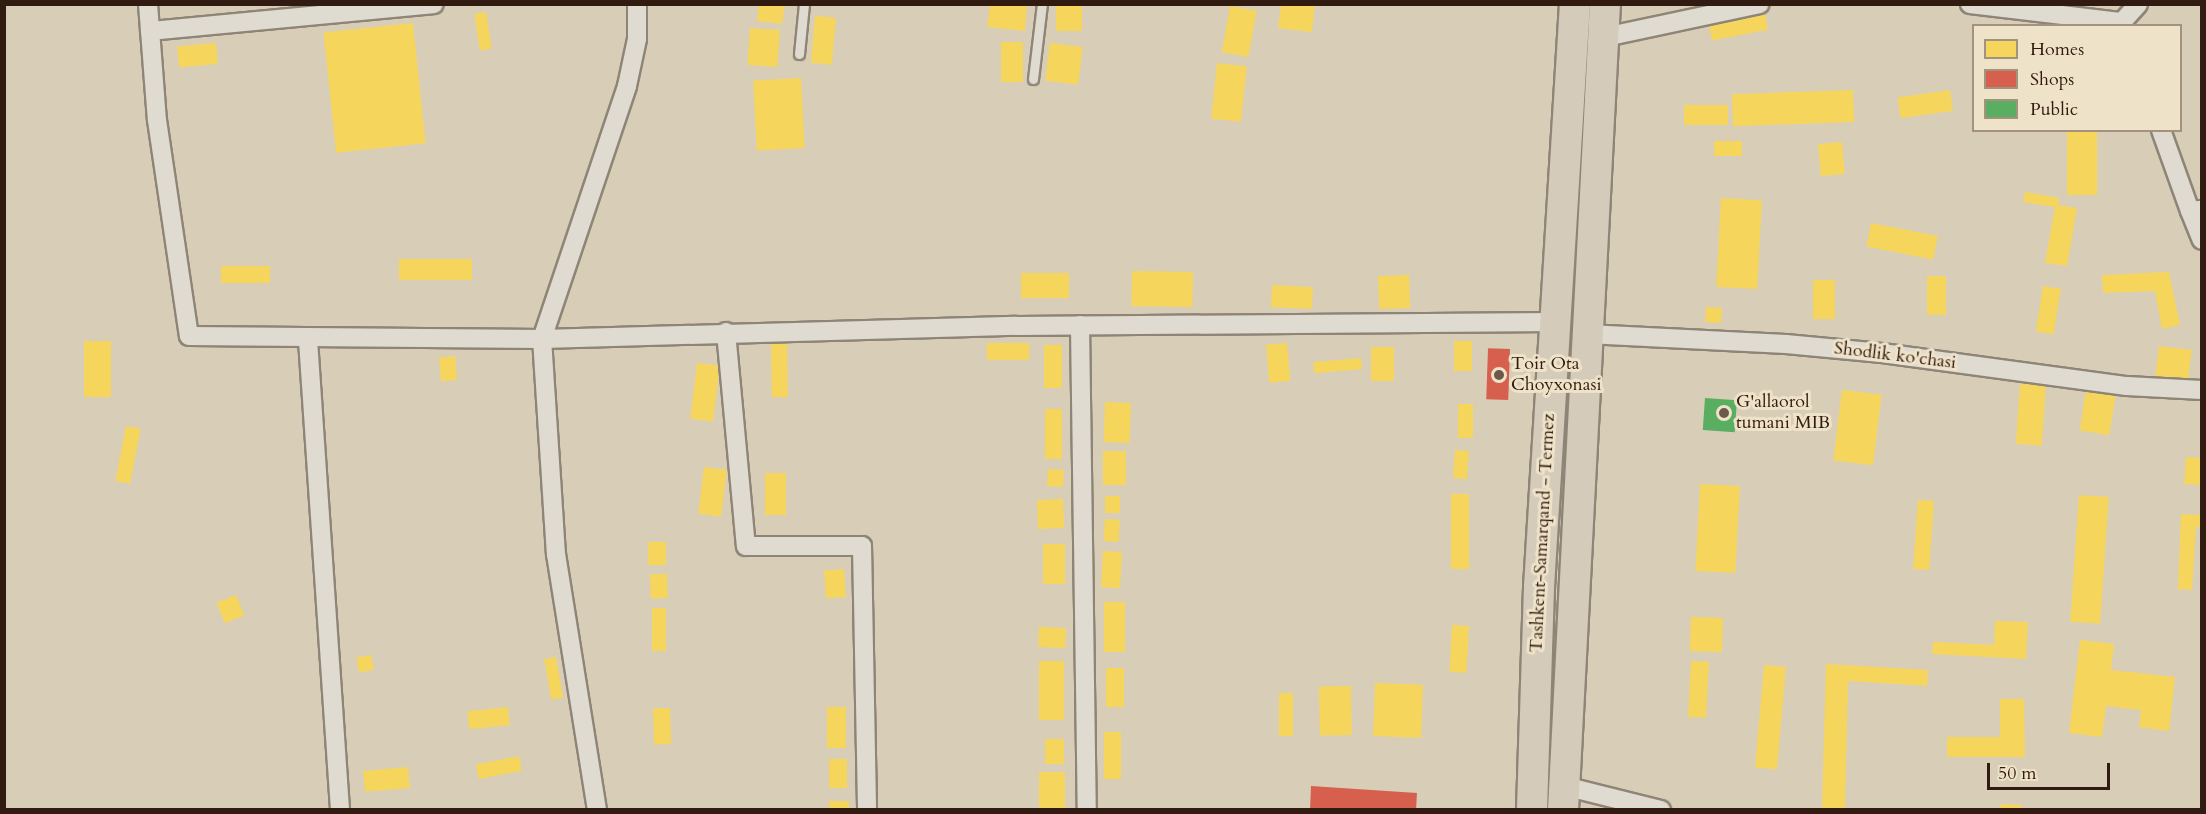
<!DOCTYPE html>
<style>
body{margin:0}
#map{position:relative;width:2206px;height:814px;overflow:hidden;background:#d8ceb7;font-family:Cardo,serif}
div>[style]{position:absolute}
[style*='--x']{left:calc(var(--x)*1px);top:calc(var(--y)*1px);width:calc(var(--w)*1px);rotate:calc(var(--a)*1deg)}
.homes>*{inset:0;background:#f6d55c;transform-origin:0 0}
.shops>*{inset:0;background:#d6604d;transform-origin:0 0}
.public>*{inset:0;background:#5aae61;transform-origin:0 0}
.roads{filter:drop-shadow(2px 0 #8e8577) drop-shadow(-2px 0 #8e8577) drop-shadow(0 2px #8e8577) drop-shadow(0 -2px #8e8577)}
.service>*{height:9px;margin:-4.5px;padding:0 4.5px;transform-origin:4.5px;border-radius:4.5px;background:#e0dbd0}
.minor>*{height:18px;margin:-9px;padding:0 9px;transform-origin:9px;border-radius:9px;background:#e0dbd0}
.trunk>*{height:30px;margin:-15px;padding:0 15px;transform-origin:15px;border-radius:15px;background:#d5cbbb}
.dots>*{width:16px;height:16px;translate:-50% -50%;box-sizing:border-box;border:3px solid #eee2c8;border-radius:50%}
span{translate:-50% -50%;white-space:nowrap;text-align:center;line-height:1.15;-webkit-text-stroke:6px #eee2c8;paint-order:stroke}
.street-label{font-size:18px;color:#311a0f}
.poi-label{font-size:18px;color:#311a0f}
.left{translate:0 -50%;text-align:left}
.frame{position:absolute;inset:0;border:6px solid #311a0f;pointer-events:none}
.legend{position:absolute;left:1972px;top:24px;width:210px;height:108px;box-sizing:border-box;background:#eee2c8;border:2px solid #a2927e;margin:0;padding:8px 10px;list-style:none;font-size:18px;color:#311a0f}
.legend li{display:flex;align-items:center;gap:12px;height:30px}
.legend b{width:30px;border:2px solid #a2927e}
.scale{position:absolute;left:1987px;top:763px;width:123px;height:27px;box-sizing:border-box;border:3px solid #311a0f;border-top:0;padding-left:8px;font-size:18px;line-height:21px;white-space:nowrap;color:#311a0f;-webkit-text-stroke:4px #eee2c8;paint-order:stroke}
</style>
<div id="map">
<div class="homes">
<i style="clip-path:polygon(759px 4px,785px 4px,782px 24px,757px 21px)"></i>
<i style="clip-path:polygon(990px 4px,1027px 4px,1025px 31px,987px 27px)"></i>
<i style="left:1056px;top:4px;width:26px;height:27px"></i>
<i style="clip-path:polygon(1281px 4px,1315px 4px,1312px 32px,1278px 28px)"></i>
<i style="left:1230px;top:6px;width:27px;height:47px;rotate:10deg"></i>
<i style="left:486px;top:12px;width:37px;height:12px;rotate:81deg"></i>
<i style="left:1765px;top:14px;width:16px;height:57px;rotate:79deg"></i>
<i style="left:815px;top:16px;width:21px;height:47px;rotate:5deg"></i>
<i style="left:413px;top:23px;width:121px;height:90px;rotate:84deg"></i>
<i style="left:750px;top:28px;width:30px;height:37px;rotate:4deg"></i>
<i style="left:1001px;top:42px;width:22px;height:40px"></i>
<i style="left:216px;top:43px;width:21px;height:39px;rotate:85deg"></i>
<i style="left:1050px;top:43px;width:33px;height:38px;rotate:7deg"></i>
<i style="left:1217px;top:63px;width:30px;height:56px;rotate:6deg"></i>
<i style="left:801px;top:78px;width:70px;height:48px;rotate:87deg"></i>
<i style="left:1853px;top:90px;width:32px;height:121px;rotate:88deg"></i>
<i style="left:1950px;top:90px;width:21px;height:53px;rotate:82deg"></i>
<i style="left:1728px;top:105px;width:20px;height:44px;rotate:90deg"></i>
<i style="left:2067px;top:130px;width:30px;height:65px"></i>
<i style="left:1714px;top:141px;width:28px;height:15px"></i>
<i style="left:1842px;top:142px;width:32px;height:24px;rotate:85deg"></i>
<i style="clip-path:polygon(2025px 192px,2059px 198px,2058px 205px,2077px 208px,2067px 266px,2045px 263px,2055px 207px,2023px 202px)"></i>
<i style="left:1721px;top:198px;width:41px;height:89px;rotate:3deg"></i>
<i style="left:1871px;top:223px;width:68px;height:24px;rotate:11deg"></i>
<i style="left:472px;top:259px;width:21px;height:73px;rotate:90deg"></i>
<i style="left:221px;top:266px;width:49px;height:17px"></i>
<i style="left:1132px;top:271px;width:61px;height:35px;rotate:1deg"></i>
<i style="clip-path:polygon(2169px 272px,2180px 325px,2162px 329px,2155px 291px,2103px 293px,2102px 275px)"></i>
<i style="left:1069px;top:273px;width:25px;height:48px;rotate:90deg"></i>
<i style="left:1409px;top:275px;width:33px;height:31px;rotate:88deg"></i>
<i style="left:1927px;top:276px;width:19px;height:39px"></i>
<i style="left:1813px;top:280px;width:22px;height:39px"></i>
<i style="left:1272px;top:285px;width:41px;height:22px;rotate:3deg"></i>
<i style="left:2043px;top:286px;width:18px;height:46px;rotate:9deg"></i>
<i style="left:1706px;top:307px;width:16px;height:15px;rotate:4deg"></i>
<i style="left:84px;top:341px;width:27px;height:56px"></i>
<i style="left:1454px;top:341px;width:18px;height:30px"></i>
<i style="left:787px;top:342px;width:55px;height:16px;rotate:89deg"></i>
<i style="left:987px;top:343px;width:42px;height:17px"></i>
<i style="left:1287px;top:343px;width:38px;height:21px;rotate:85deg"></i>
<i style="left:1044px;top:345px;width:18px;height:43px"></i>
<i style="left:2159px;top:346px;width:33px;height:37px;rotate:7deg"></i>
<i style="left:1371px;top:347px;width:23px;height:34px"></i>
<i style="left:455px;top:356px;width:24px;height:16px;rotate:85deg"></i>
<i style="left:1361px;top:358px;width:11px;height:48px;rotate:85deg"></i>
<i style="left:697px;top:363px;width:23px;height:56px;rotate:7deg"></i>
<i style="left:2020px;top:384px;width:26px;height:60px;rotate:4deg"></i>
<i style="left:1842px;top:390px;width:40px;height:71px;rotate:7deg"></i>
<i style="left:2086px;top:390px;width:30px;height:41px;rotate:9deg"></i>
<i style="left:1105px;top:402px;width:26px;height:40px;rotate:2deg"></i>
<i style="left:1458px;top:404px;width:15px;height:34px"></i>
<i style="left:1045px;top:409px;width:17px;height:50px"></i>
<i style="left:126px;top:426px;width:15px;height:56px;rotate:11deg"></i>
<i style="left:1455px;top:450px;width:14px;height:28px;rotate:4deg"></i>
<i style="left:1103px;top:451px;width:23px;height:34px"></i>
<i style="left:2186px;top:457px;width:16px;height:27px;rotate:4deg"></i>
<i style="left:704px;top:467px;width:23px;height:47px;rotate:7deg"></i>
<i style="left:1048px;top:469px;width:16px;height:17px;rotate:4deg"></i>
<i style="left:765px;top:473px;width:21px;height:42px"></i>
<i style="left:1700px;top:484px;width:40px;height:87px;rotate:3deg"></i>
<i style="left:1451px;top:494px;width:18px;height:75px"></i>
<i style="left:2079px;top:495px;width:30px;height:127px;rotate:4deg"></i>
<i style="left:1105px;top:496px;width:15px;height:17px"></i>
<i style="left:1063px;top:499px;width:29px;height:26px;rotate:88deg"></i>
<i style="left:1918px;top:500px;width:16px;height:69px;rotate:4deg"></i>
<i style="clip-path:polygon(2181px 514px,2202px 515px,2202px 527px,2196px 527px,2192px 590px,2178px 589px)"></i>
<i style="left:1105px;top:519px;width:15px;height:22px;rotate:4deg"></i>
<i style="left:666px;top:542px;width:23px;height:18px;rotate:90deg"></i>
<i style="left:1043px;top:544px;width:22px;height:40px"></i>
<i style="left:1103px;top:551px;width:19px;height:36px;rotate:3deg"></i>
<i style="left:844px;top:569px;width:28px;height:20px;rotate:86deg"></i>
<i style="left:667px;top:574px;width:24px;height:17px;rotate:88deg"></i>
<i style="left:236px;top:595px;width:22px;height:21px;rotate:68deg"></i>
<i style="left:1104px;top:602px;width:21px;height:50px"></i>
<i style="left:652px;top:608px;width:14px;height:43px"></i>
<i style="left:1691px;top:617px;width:32px;height:34px;rotate:2deg"></i>
<i style="clip-path:polygon(1995px 621px,2028px 622px,2026px 659px,1932px 654px,1933px 642px,1994px 645px)"></i>
<i style="left:1452px;top:625px;width:17px;height:47px;rotate:3deg"></i>
<i style="left:1039px;top:627px;width:27px;height:20px;rotate:2deg"></i>
<i style="clip-path:polygon(2080px 640px,2114px 644px,2111px 670px,2175px 677px,2169px 731px,2139px 727px,2141px 710px,2106px 706px,2102px 737px,2069px 733px)"></i>
<i style="left:371px;top:655px;width:15px;height:15px;rotate:79deg"></i>
<i style="left:556px;top:657px;width:41px;height:12px;rotate:80deg"></i>
<i style="left:1039px;top:661px;width:25px;height:59px"></i>
<i style="left:1691px;top:661px;width:18px;height:56px;rotate:3deg"></i>
<i style="clip-path:polygon(1826px 664px,1928px 670px,1927px 686px,1848px 681px,1845px 810px,1822px 810px)"></i>
<i style="left:1764px;top:665px;width:22px;height:103px;rotate:5deg"></i>
<i style="left:1106px;top:668px;width:18px;height:39px"></i>
<i style="left:1375px;top:683px;width:48px;height:53px;rotate:2deg"></i>
<i style="left:1351px;top:686px;width:49px;height:32px;rotate:89deg"></i>
<i style="left:1279px;top:693px;width:14px;height:43px"></i>
<i style="clip-path:polygon(2000px 699px,2024px 699px,2025px 757px,1947px 757px,1947px 737px,2000px 737px)"></i>
<i style="left:508px;top:707px;width:18px;height:41px;rotate:84deg"></i>
<i style="left:827px;top:707px;width:19px;height:41px"></i>
<i style="left:670px;top:708px;width:36px;height:17px;rotate:88deg"></i>
<i style="left:1104px;top:732px;width:17px;height:47px"></i>
<i style="left:1045px;top:739px;width:19px;height:25px"></i>
<i style="left:519px;top:756px;width:15px;height:44px;rotate:79deg"></i>
<i style="left:829px;top:759px;width:18px;height:29px"></i>
<i style="left:408px;top:767px;width:21px;height:45px;rotate:85deg"></i>
<i style="left:1039px;top:772px;width:26px;height:38px"></i>
<i style="left:829px;top:801px;width:20px;height:9px"></i>
<i style="clip-path:polygon(2001px 804px,2022px 805px,2022px 810px,2000px 810px)"></i>
</div>
<div class="shops">
<i style="left:1510px;top:349px;width:51px;height:22px;rotate:92deg"></i>
<i style="clip-path:polygon(1311px 786px,1417px 793px,1416px 810px,1310px 810px)"></i>
</div>
<div class="public">
<i style="left:1705px;top:398px;width:32px;height:32px;rotate:4deg"></i>
</div>
<div class="roads">
<div class="service">
<i style="--x:799;--y:54;--w:50;--a:-84.3"></i>
<i style="--x:1033;--y:79;--w:76;--a:-83.2"></i>
</div>
<div class="minor">
<i style="--x:148;--y:4;--w:116;--a:85.6"></i>
<i style="--x:157;--y:120;--w:218;--a:81.6"></i>
<i style="--x:189;--y:336;--w:353;--a:0.5"></i>
<i style="--x:542;--y:339;--w:474;--a:-1.6"></i>
<i style="--x:1016;--y:326;--w:539;--a:-0.43"></i>
<i style="--x:1970;--y:4;--w:153;--a:6.8"></i>
<i style="--x:2122;--y:22;--w:24;--a:-48"></i>
<i style="--x:150;--y:31;--w:285;--a:-5.4"></i>
<i style="--x:1605;--y:37;--w:158;--a:-12"></i>
<i style="--x:2161;--y:130;--w:86;--a:70.3"></i>
<i style="--x:2200;--y:210;--w:10;--a:174"></i>
<i style="--x:2190;--y:211;--w:31;--a:68"></i>
<i style="--x:1080;--y:325;--w:485;--a:89.2"></i>
<i style="--x:726;--y:332;--w:215;--a:84.7"></i>
<i style="--x:746;--y:546;--w:116;--a:0"></i>
<i style="--x:862;--y:546;--w:264;--a:88.9"></i>
<i style="--x:1587;--y:334;--w:199;--a:2.9"></i>
<i style="--x:1786;--y:344;--w:96;--a:5.4"></i>
<i style="--x:1882;--y:353;--w:247;--a:7.7"></i>
<i style="--x:2127;--y:386;--w:75;--a:3.1"></i>
<i style="--x:308;--y:340;--w:471;--a:86.1"></i>
<i style="--x:1564;--y:786;--w:100;--a:13.9"></i>
<i style="--x:597;--y:810;--w:258;--a:-99.1"></i>
<i style="--x:556;--y:555;--w:216;--a:-93.7"></i>
<i style="--x:542;--y:339;--w:267;--a:-71.4"></i>
<i style="--x:627;--y:86;--w:48;--a:-78"></i>
<i style="--x:637;--y:39;--w:35;--a:-90"></i>
</div>
<div class="trunk">
<i style="--x:1532;--y:810;--w:223;--a:-88.2"></i>
<i style="--x:1539;--y:587;--w:584;--a:-86.47"></i>
<i style="--x:1563;--y:810;--w:807;--a:-87.02"></i>
</div>
</div>
<div class="dots">
<i style="left:1499px;top:375px;background:#6b594a"></i>
<i style="left:1724px;top:413px;background:#6b594a"></i>
</div>
<div class="street-label">
<span style="left:1895px;top:356px;rotate:7deg">Shodlik ko'chasi</span>
<span style="left:1543px;top:533px;rotate:-87deg">Tashkent-Samarqand - Termez</span>
</div>
<div class="poi-label">
<span class="left" style="left:1511px;top:375px">Toir Ota<br>Choyxonasi</span>
<span class="left" style="left:1736px;top:413px">G'allaorol<br>tumani MIB</span>
</div>
<div class="frame"></div>
<ul class="legend">
<li><b style="height:16px;background:#f6d55c"></b>Homes</li>
<li><b style="height:16px;background:#d6604d"></b>Shops</li>
<li><b style="height:16px;background:#5aae61"></b>Public</li>
</ul>
<div class="scale">50 m</div>
</div>
